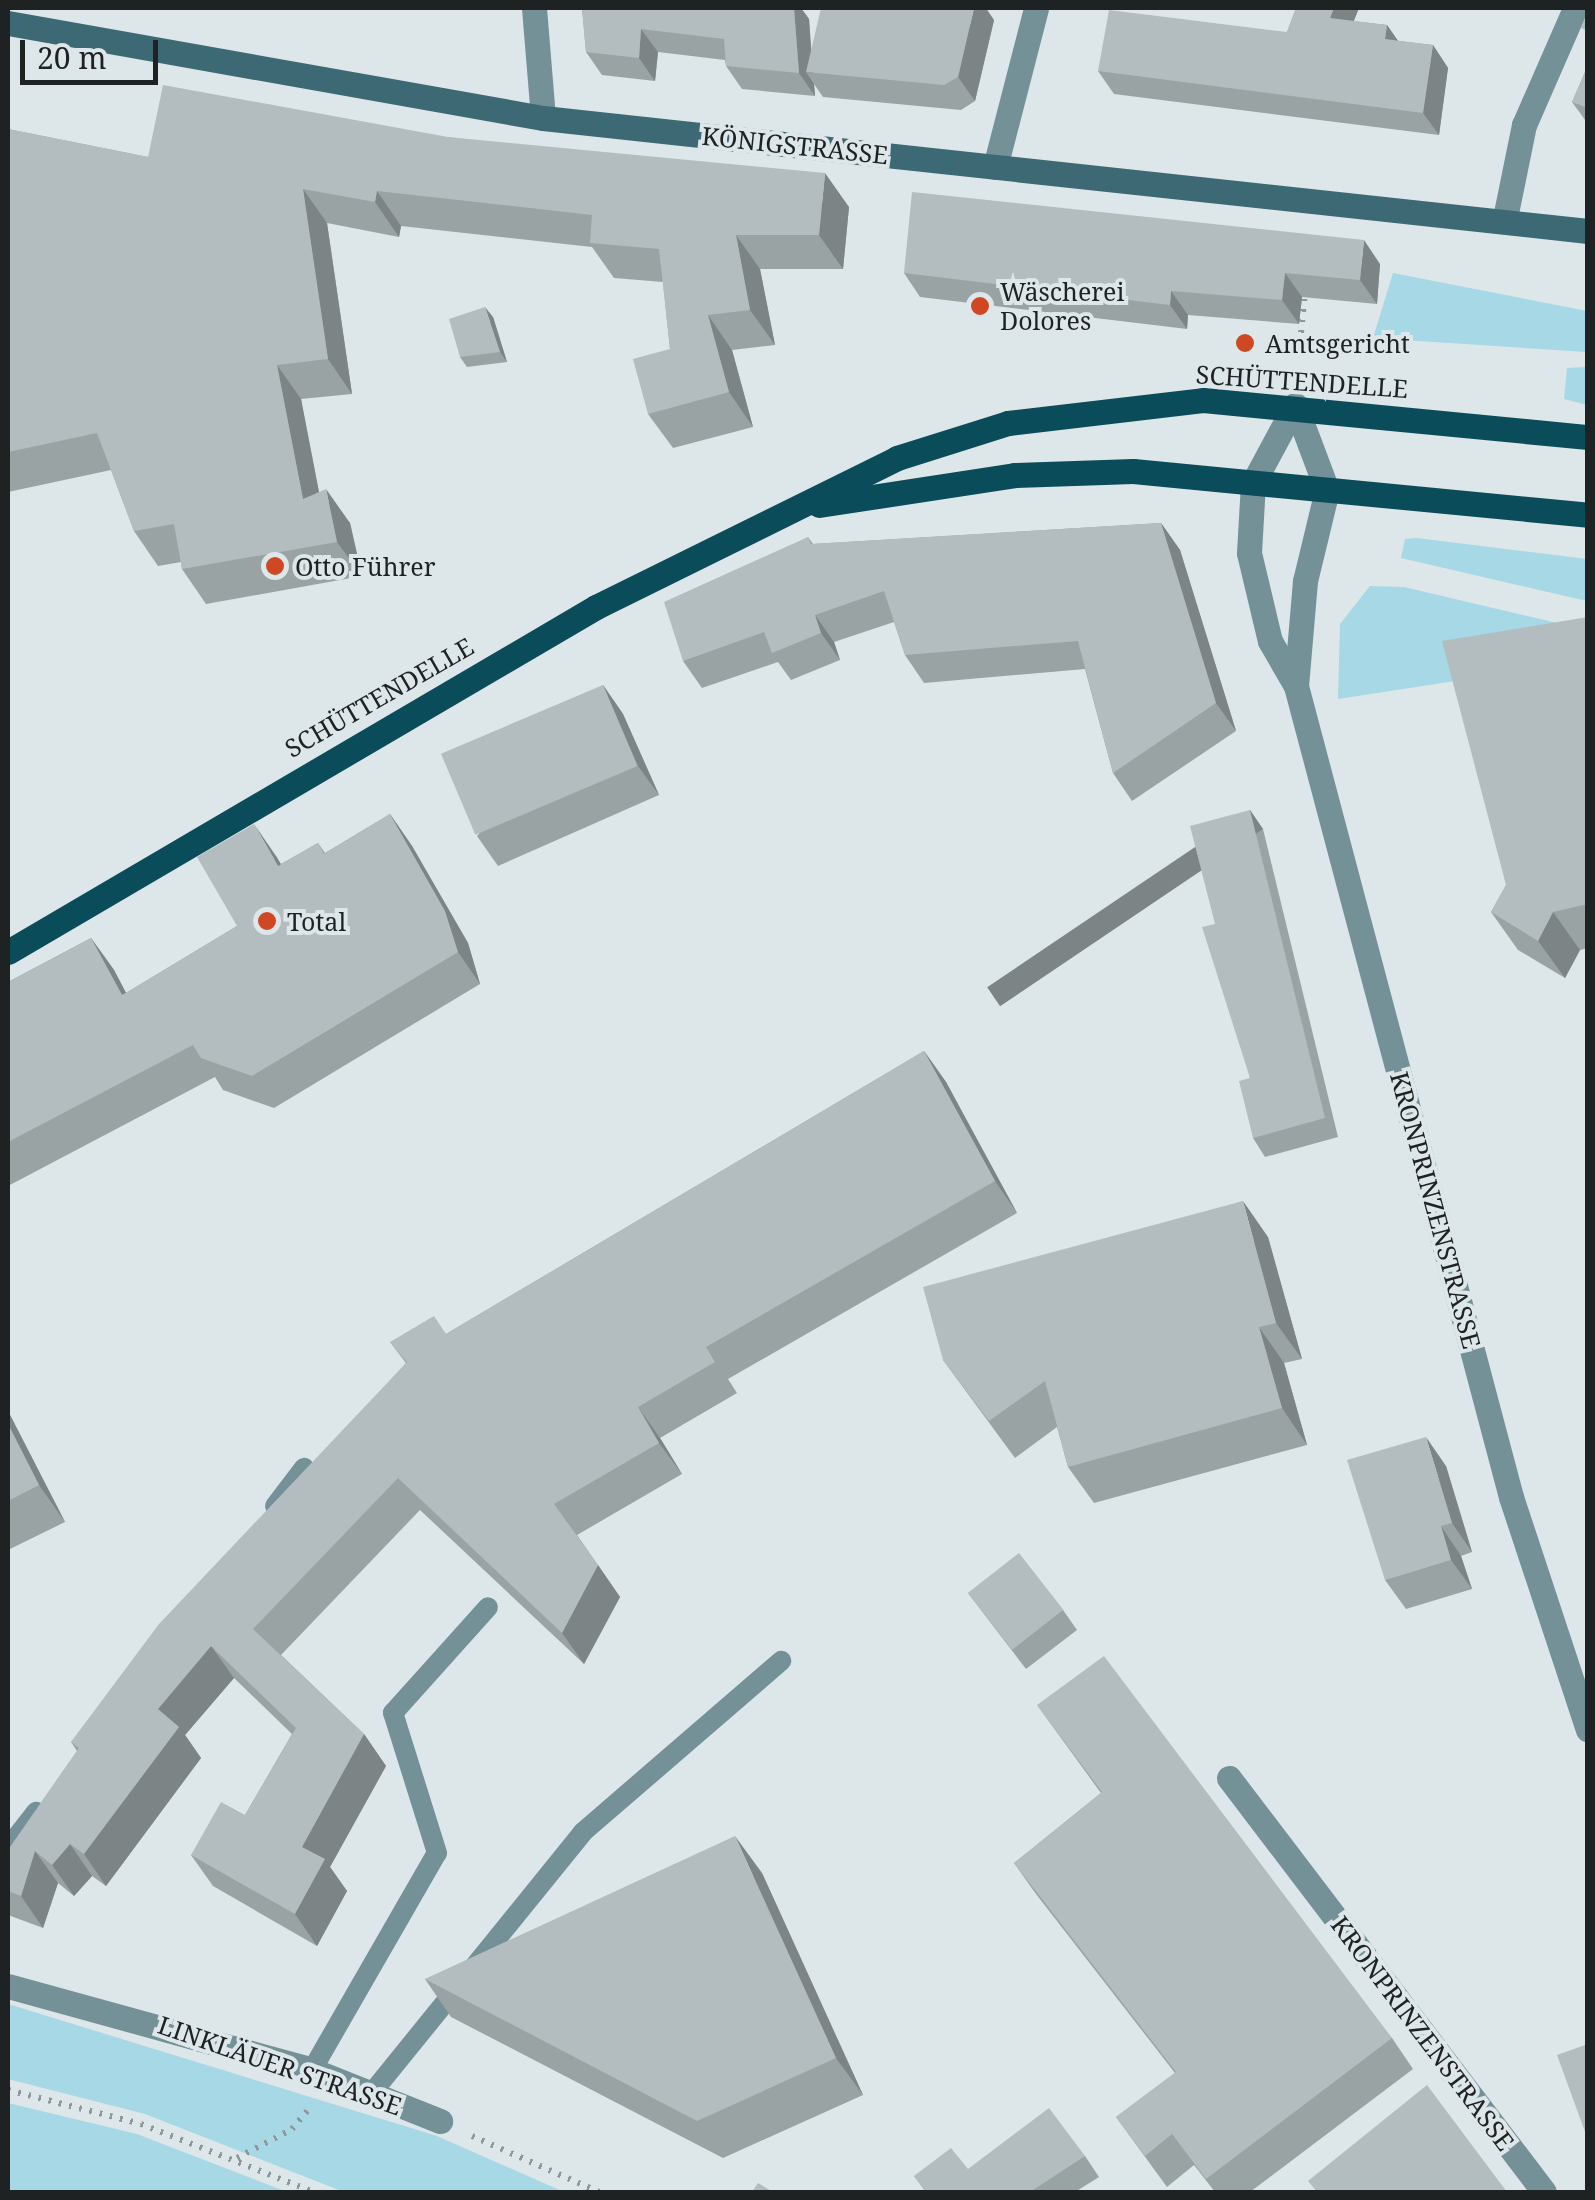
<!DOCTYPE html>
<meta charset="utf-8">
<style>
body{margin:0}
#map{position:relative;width:1595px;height:2200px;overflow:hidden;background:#dde6e9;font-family:"Noto Serif",serif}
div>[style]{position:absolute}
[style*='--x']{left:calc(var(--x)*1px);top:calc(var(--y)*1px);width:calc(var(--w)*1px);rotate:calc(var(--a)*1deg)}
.green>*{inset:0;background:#a6d8e5}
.path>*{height:6px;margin-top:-3px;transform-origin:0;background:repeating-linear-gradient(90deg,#909799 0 2.5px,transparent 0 10.5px)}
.lane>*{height:20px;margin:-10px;padding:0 10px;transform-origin:10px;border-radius:10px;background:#749198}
.street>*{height:25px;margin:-12.5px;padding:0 12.5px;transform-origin:12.5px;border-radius:12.5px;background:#749198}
.secondary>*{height:25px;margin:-12.5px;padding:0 12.5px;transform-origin:12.5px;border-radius:12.5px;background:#3d6974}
.primary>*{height:25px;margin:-12.5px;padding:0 12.5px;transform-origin:12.5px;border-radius:12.5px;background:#0a4c59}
.wall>*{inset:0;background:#9aa3a4}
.shaded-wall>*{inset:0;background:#7d8486;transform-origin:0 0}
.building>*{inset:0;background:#b3bdbf;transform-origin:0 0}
.dots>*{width:28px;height:28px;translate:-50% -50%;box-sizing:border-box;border:5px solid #dde6e9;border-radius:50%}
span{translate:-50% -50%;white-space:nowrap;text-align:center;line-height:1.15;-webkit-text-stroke:8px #dde6e9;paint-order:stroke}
.street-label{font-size:25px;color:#1f2223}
.poi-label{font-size:25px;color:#1f2223}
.left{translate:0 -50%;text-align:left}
.frame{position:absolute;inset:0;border:10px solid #1f2223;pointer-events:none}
.scale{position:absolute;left:20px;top:40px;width:138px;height:45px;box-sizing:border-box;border:5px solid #1f2223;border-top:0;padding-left:12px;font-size:30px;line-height:35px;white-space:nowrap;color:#1f2223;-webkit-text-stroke:8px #dde6e9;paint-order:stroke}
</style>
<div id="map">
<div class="green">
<i style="clip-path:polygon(1393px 273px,1587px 311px,1587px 352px,1373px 338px)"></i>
<i style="clip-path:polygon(1587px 367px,1587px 405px,1564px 399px,1567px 368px)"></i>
<i style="clip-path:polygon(1416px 538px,1587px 559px,1587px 601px,1401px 558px,1405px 539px)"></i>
<i style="clip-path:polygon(1370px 586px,1404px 587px,1587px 630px,1468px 679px,1338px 699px,1340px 624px)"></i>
<i style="clip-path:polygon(8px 2004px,437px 2136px,564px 2192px,344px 2192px,145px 2114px,8px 2079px)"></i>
<i style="clip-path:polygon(8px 2103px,137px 2134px,287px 2192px,8px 2192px)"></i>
</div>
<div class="path">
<i style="--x:1300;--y:343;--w:51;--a:-84.4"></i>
<i style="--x:8;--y:2090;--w:137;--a:14.3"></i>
<i style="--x:141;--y:2124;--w:186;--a:21.5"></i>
<i style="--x:472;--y:2136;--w:139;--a:23.8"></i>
<i style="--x:237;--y:2158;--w:62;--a:-27.8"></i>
<i style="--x:292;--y:2129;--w:30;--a:-50"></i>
</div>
<div class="lane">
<i style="--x:275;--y:1506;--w:48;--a:-52.7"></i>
<i style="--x:8;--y:1848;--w:46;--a:-52.1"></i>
<i style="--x:312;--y:2070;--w:250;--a:-60.1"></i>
<i style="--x:437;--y:1853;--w:147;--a:-107.4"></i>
<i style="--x:393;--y:1713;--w:142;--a:-48.1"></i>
<i style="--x:371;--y:2094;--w:337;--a:-51"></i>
<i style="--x:583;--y:1832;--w:262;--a:-40.8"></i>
</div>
<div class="street">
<i style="--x:534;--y:8;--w:110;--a:85.3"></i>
<i style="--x:995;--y:167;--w:164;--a:-75.5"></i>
<i style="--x:1505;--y:218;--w:95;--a:-78.5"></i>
<i style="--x:1524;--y:125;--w:128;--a:-66.4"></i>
<i style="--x:1295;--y:405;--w:89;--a:118.3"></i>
<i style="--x:1253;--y:483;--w:70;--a:93.3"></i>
<i style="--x:1249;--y:553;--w:90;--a:76.6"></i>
<i style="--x:1270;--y:641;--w:52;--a:60"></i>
<i style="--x:1296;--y:686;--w:839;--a:75.15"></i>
<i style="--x:1511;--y:1497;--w:245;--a:71.7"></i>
<i style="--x:1295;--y:405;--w:91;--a:69.4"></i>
<i style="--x:1327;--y:490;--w:94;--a:103.6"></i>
<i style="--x:1305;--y:581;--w:105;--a:94.9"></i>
<i style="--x:1229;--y:1778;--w:520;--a:52.73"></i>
<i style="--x:8;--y:1986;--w:315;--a:15.4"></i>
<i style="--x:312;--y:2070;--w:138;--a:21.7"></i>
</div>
<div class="secondary">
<i style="--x:8;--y:23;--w:543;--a:10.07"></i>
<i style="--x:543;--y:118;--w:1051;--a:6.17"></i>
</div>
<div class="primary">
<i style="--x:819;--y:505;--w:198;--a:-8.7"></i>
<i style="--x:1015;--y:475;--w:118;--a:-1.9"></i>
<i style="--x:1133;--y:471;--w:457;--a:5.5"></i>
<i style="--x:8;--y:952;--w:682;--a:-30.4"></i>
<i style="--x:596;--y:607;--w:336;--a:-26.3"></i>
<i style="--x:897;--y:458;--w:116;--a:-17.5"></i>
<i style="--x:1008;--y:423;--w:196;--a:-6.7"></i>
<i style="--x:1203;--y:400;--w:387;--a:5.5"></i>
</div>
<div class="wall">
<i style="clip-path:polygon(582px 8px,801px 8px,809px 19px,811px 50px,994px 20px,975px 101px,961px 110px,823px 97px,814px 84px,815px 96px,742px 89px,726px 66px,725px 60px,658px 52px,655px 81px,602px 75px,586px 52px)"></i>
<i style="clip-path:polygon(1296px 8px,1359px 8px,1353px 21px,1387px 25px,1398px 41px,1433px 45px,1448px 68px,1439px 135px,1114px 94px,1098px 71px,1287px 32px)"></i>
<i style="clip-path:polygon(1588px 65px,1588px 124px,1572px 102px)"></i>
<i style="clip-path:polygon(8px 129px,148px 157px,448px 137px,849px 207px,843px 269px,760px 269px,775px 345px,732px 350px,753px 427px,673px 448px,648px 414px,670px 349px,663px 282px,614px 278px,592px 247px,401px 226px,399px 237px,327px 223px,352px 394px,301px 399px,319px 492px,350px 523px,362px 576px,206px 604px,182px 569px,181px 562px,158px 566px,134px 531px,111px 470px,8px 492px)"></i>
<i style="clip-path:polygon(1380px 264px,1377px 304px,1302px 297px,1299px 324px,1188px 315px,1187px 329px,920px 297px,904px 273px)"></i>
<i style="clip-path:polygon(493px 317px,507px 362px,467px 367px,460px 357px)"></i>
<i style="clip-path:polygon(1161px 523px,1180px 550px,1236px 731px,1132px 801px,1113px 773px,1085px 669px,924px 683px,905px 655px,894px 622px,834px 642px,840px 660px,791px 680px,778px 662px,702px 688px,683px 661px,808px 537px,813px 544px)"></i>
<i style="clip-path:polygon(1588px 617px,1588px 948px,1580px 950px,1565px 978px,1518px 950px,1491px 912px,1506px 885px)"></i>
<i style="clip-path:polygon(603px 685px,623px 714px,659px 795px,498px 866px,477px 836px)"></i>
<i style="clip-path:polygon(1250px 810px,1263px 829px,1338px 1137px,1265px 1157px,1253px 1138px,1250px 1078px,1215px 924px)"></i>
<i style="clip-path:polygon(390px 814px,412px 846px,468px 943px,480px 984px,274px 1108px,223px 1090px,215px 1077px,8px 1186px,8px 982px,91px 938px,114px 970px,126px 993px,237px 926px,276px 856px,281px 864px,318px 843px,325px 853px)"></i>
<i style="clip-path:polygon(924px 1051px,946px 1082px,1017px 1213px,728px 1379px,737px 1393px,660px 1438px,682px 1474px,577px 1535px,620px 1597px,584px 1664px,420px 1510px,281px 1655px,364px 1734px,386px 1766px,330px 1867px,347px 1891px,317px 1946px,213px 1886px,191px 1855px,245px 1815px,292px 1734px,234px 1678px,185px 1735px,201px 1758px,106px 1886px,92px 1876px,74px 1896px,58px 1883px,43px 1928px,8px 1915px,8px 1850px,77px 1751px,71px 1742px,406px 1363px,390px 1342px,446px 1334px)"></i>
<i style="clip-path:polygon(1268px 1237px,1302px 1359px,1284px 1363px,1307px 1445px,1094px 1503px,1068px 1467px,1057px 1427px,1015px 1458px,943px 1360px)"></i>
<i style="clip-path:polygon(8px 1411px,65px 1522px,8px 1550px)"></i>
<i style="clip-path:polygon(1446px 1466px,1472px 1552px,1461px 1556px,1472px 1589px,1406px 1609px,1385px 1580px)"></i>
<i style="clip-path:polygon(968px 1593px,1063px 1610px,1077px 1630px,1026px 1669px)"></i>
<i style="clip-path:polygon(1037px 1705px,1392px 2038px,1413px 2069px,1250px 2192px,1215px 2192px,1194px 2165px,1167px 2187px,1116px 2117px,1175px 2073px,1036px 1894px,1014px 1863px,1101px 1793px)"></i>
<i style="clip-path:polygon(762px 1873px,863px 2095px,723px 2158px,451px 2017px,425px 1979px)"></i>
<i style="clip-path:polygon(1085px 2156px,1099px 2177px,1075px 2192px,926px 2192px,914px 2176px)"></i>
</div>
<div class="shaded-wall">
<i style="clip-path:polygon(794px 8px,801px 8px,809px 19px,813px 73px,806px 72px,814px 84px,815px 96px,799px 73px)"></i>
<i style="clip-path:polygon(974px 8px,986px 8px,994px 20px,975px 101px,958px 77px)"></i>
<i style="clip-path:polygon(1334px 8px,1359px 8px,1346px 41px,1330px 18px)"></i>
<i style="clip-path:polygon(1387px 25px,1403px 48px,1385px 39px)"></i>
<i style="clip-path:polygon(641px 29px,658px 52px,655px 81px,639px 58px)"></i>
<i style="clip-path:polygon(1433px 45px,1448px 68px,1439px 135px,1423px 113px)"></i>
<i style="clip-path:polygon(825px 173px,849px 207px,843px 269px,819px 235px)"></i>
<i style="clip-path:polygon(303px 189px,327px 223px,352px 394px,328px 359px)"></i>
<i style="clip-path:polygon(377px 191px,401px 226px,399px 237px,375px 202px)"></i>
<i style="clip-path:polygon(736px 235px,760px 269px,775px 345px,750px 310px)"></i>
<i style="clip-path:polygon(1364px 240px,1380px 264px,1377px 304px,1360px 280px)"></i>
<i style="clip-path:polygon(1285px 273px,1302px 297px,1299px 324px,1282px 300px)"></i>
<i style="clip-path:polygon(1171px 291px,1188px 315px,1187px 329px,1170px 305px)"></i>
<i style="clip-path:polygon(485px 307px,493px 317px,507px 362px,500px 352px)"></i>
<i style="clip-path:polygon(708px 315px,732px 350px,753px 427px,729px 392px)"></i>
<i style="clip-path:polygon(277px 365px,301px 399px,327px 534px,303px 499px)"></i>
<i style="clip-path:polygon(326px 489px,350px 523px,362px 576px,337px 542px)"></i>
<i style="clip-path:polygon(1161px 523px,1180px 550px,1236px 731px,1216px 703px)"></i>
<i style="clip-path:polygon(815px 615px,834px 642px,840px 660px,821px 633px)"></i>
<i style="clip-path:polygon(603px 685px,623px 714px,659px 795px,638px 766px)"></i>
<i style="left:1250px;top:810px;width:23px;height:317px;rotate:56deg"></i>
<i style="clip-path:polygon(390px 814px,412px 846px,468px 943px,480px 984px,458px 952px)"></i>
<i style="clip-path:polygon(254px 824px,276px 856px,300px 898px,278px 866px)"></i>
<i style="clip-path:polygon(1553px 912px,1580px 950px,1565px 978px,1538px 941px)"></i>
<i style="clip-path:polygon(91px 938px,114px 970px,144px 1027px,122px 995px)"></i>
<i style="clip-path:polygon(924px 1051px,946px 1082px,1017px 1213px,995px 1181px)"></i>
<i style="clip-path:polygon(1243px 1201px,1268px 1237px,1302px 1359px,1276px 1323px)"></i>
<i style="clip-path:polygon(1259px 1327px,1284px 1363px,1307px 1445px,1282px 1408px)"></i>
<i style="clip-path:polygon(638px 1407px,660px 1438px,682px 1474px,659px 1443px)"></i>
<i style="clip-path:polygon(8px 1411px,65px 1522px,39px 1485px,8px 1424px)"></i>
<i style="clip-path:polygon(1426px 1437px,1446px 1466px,1472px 1552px,1452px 1523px)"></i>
<i style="clip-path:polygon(1441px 1526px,1461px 1556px,1472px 1589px,1451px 1560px)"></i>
<i style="clip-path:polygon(598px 1565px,620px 1597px,584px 1664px,562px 1633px)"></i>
<i style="clip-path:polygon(211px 1646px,234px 1678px,185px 1735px,201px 1758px,106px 1886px,84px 1854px,158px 1709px)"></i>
<i style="clip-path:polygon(364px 1734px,386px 1766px,330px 1867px,347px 1891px,317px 1946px,295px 1914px,302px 1847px)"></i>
<i style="clip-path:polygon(735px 1836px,762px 1873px,863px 2095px,836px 2058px)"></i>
<i style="clip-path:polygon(70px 1844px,92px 1876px,74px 1896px,52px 1865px)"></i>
<i style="clip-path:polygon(35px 1851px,58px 1883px,43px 1928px,21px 1896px)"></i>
</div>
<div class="building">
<i style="clip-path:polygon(582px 8px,794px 8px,799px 73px,726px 66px,724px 39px,641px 29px,639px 58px,586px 52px)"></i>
<i style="clip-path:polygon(821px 8px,974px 8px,958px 77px,944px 85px,806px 72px)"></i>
<i style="clip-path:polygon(1296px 8px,1334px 8px,1330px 18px,1387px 25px,1385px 39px,1433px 45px,1423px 113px,1098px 71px,1109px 10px,1287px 32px)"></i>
<i style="clip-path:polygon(1588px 11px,1588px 31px,1581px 28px)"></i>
<i style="clip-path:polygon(1588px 65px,1588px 108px,1572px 102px)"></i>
<i style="clip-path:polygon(163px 85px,448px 137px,825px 173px,819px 235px,736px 235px,750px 310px,708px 315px,729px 392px,648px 414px,633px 359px,670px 349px,659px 249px,590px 243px,592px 215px,377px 191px,375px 202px,303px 189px,328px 359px,277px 365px,303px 499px,326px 489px,337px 542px,182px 569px,174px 524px,134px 531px,97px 433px,8px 452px,8px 129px,148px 157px)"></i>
<i style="clip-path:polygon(912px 192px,1364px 240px,1360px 280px,1285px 273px,1282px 300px,1171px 291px,1170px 305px,904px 273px)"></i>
<i style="clip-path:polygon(485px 307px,500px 352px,460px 357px,449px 319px)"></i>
<i style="clip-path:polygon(1161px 523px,1216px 703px,1113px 773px,1078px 641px,905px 655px,884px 591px,815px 615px,821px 633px,772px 653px,764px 632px,683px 661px,664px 602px,808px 537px,811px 544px)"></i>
<i style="clip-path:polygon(1588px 617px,1588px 904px,1553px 912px,1538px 941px,1491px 912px,1506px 885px,1442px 641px)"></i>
<i style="left:603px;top:685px;width:88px;height:176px;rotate:67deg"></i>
<i style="clip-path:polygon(1250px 810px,1325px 1118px,1253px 1138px,1239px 1081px,1250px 1078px,1202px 927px,1215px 924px,1190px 826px)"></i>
<i style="clip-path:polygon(390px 814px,445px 911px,458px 952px,252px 1076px,201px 1058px,193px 1045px,8px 1142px,8px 982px,91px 938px,122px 995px,237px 926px,197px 857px,254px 824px,278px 866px,318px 843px,324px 854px)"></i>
<i style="clip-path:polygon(924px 1051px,995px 1181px,706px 1347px,715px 1362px,638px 1407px,659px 1443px,554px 1504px,598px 1565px,562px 1633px,398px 1478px,253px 1629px,364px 1734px,302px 1847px,325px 1859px,295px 1914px,191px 1855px,221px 1802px,245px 1815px,296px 1728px,211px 1646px,158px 1709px,179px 1727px,84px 1854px,70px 1844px,52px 1865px,35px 1851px,21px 1896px,8px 1891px,8px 1850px,79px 1748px,71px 1742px,159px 1624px,407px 1362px,390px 1342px,434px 1316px,446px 1334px)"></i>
<i style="clip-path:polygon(1243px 1201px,1276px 1323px,1259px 1327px,1282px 1408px,1068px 1467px,1045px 1381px,989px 1421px,943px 1360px,923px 1287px)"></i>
<i style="clip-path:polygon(8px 1424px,39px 1485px,8px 1501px)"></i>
<i style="clip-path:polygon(1426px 1437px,1452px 1523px,1441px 1526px,1451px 1560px,1385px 1580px,1347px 1460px)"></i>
<i style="left:1019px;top:1553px;width:72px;height:65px;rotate:52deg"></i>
<i style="clip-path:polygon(1104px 1656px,1392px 2038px,1206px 2179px,1172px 2134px,1145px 2156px,1116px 2117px,1176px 2072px,1014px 1863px,1102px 1792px,1037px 1705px)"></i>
<i style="clip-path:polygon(735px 1836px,836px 2058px,697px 2121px,425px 1979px)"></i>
<i style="clip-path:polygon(1588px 2044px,1588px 2140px,1557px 2055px)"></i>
<i style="clip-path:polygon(1427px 2085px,1507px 2192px,1317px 2192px,1308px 2181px)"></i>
<i style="clip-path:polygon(1049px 2108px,1085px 2156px,1030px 2192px,927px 2192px,914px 2176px,951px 2148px,968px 2169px)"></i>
<i style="clip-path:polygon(758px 2183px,773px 2192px,752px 2192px)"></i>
</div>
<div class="dots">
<i style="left:980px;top:306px;background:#d04723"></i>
<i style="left:1245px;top:343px;background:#d04723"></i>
<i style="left:275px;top:566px;background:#d04723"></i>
<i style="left:267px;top:921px;background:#d04723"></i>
</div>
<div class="street-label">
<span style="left:795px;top:145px;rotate:6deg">KÖNIGSTRASSE</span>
<span style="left:1302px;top:381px;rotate:4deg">SCHÜTTENDELLE</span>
<span style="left:379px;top:697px;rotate:-30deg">SCHÜTTENDELLE</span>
<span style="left:1436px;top:1210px;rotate:75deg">KRONPRINZENSTRASSE</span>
<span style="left:1423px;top:2033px;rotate:53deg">KRONPRINZENSTRASSE</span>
<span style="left:280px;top:2065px;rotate:19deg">LINKLÄUER STRASSE</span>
</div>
<div class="poi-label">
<span class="left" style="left:1000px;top:306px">Wäscherei<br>Dolores</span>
<span class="left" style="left:1265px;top:343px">Amtsgericht</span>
<span class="left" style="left:295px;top:566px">Otto Führer</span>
<span class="left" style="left:287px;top:921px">Total</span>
</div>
<div class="frame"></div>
<div class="scale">20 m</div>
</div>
